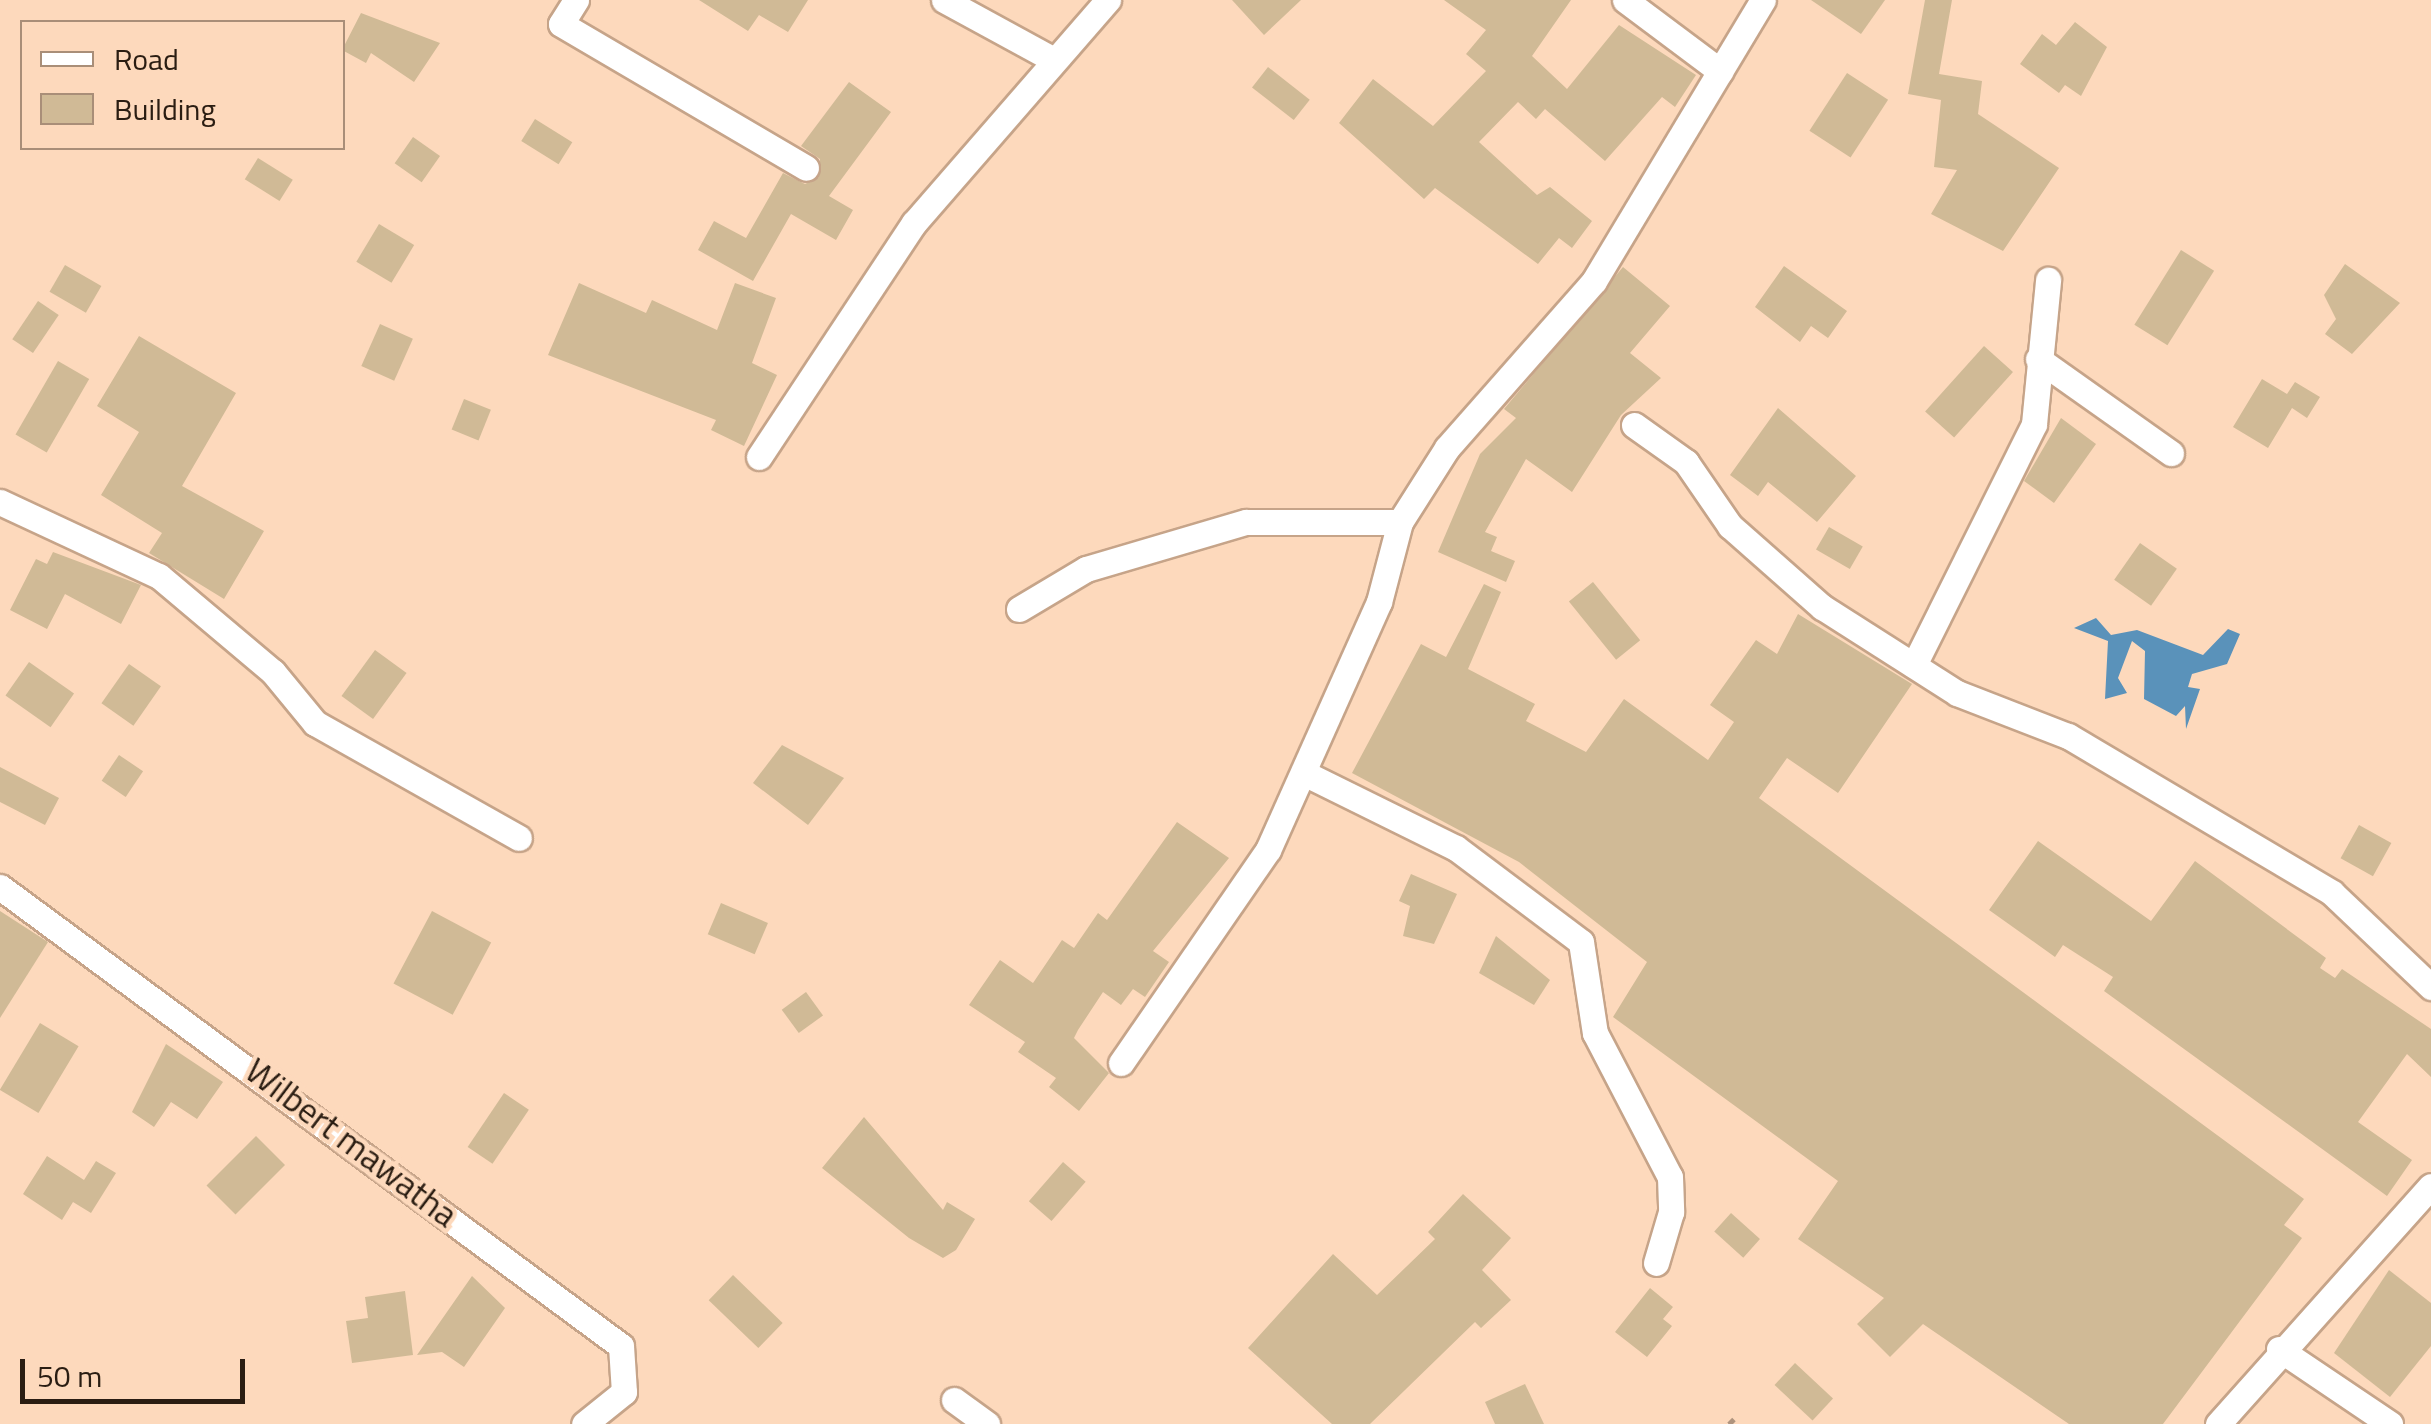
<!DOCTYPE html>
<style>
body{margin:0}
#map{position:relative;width:2431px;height:1424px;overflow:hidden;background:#fdd9bc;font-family:"Titillium Web",sans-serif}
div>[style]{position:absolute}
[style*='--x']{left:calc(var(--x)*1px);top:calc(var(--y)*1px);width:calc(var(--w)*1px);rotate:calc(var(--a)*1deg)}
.water>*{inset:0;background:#5a92ba}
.building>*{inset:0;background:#d0ba96;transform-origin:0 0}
.path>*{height:5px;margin-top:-2.5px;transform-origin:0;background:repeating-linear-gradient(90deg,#af947e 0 8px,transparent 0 13px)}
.roads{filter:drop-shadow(2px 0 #c6a489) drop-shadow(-2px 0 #c6a489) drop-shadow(0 2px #c6a489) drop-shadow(0 -2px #c6a489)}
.street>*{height:25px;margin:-12.5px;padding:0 12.5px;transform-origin:12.5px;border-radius:12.5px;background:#fff}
span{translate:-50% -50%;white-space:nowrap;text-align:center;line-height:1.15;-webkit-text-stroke:9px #fdd9bc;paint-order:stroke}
.street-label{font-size:35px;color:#2a1d12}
.legend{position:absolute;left:20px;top:20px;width:325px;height:130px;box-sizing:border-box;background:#fdd9bc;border:2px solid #a98e78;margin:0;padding:12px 18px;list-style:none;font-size:30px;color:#2a1d12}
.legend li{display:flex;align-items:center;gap:20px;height:50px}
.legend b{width:50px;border:2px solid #a98e78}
.scale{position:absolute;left:20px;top:1359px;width:225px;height:45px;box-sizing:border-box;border:5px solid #2a1d12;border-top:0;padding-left:12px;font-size:30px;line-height:35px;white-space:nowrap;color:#2a1d12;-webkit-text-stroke:8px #fdd9bc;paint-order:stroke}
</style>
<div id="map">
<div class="water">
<i style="clip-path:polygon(2096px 618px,2111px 635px,2137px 630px,2203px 655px,2228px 629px,2240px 634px,2227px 664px,2192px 674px,2188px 687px,2200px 689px,2186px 729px,2185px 706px,2176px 716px,2144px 699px,2145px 651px,2132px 641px,2118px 678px,2127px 693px,2105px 699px,2108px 641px,2074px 628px)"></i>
</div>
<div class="building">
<i style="clip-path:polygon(699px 0,808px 0,788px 32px,759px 15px,748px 31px)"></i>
<i style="clip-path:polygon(1232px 0,1301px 0,1264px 35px)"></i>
<i style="clip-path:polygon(1444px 0,1571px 0,1532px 56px,1567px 89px,1619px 25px,1696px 75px,1675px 107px,1662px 97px,1605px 161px,1545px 109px,1536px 119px,1518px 102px,1479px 142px,1537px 195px,1550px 187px,1592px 221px,1572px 248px,1559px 238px,1538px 264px,1435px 188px,1424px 199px,1339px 123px,1373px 79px,1433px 126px,1486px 71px,1466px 54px,1486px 30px)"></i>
<i style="clip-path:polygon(1811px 0,1885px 0,1861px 34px)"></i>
<i style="clip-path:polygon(1925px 0,1952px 0,1939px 74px,1982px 81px,1978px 114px,2059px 168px,2003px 251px,1931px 214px,1957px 170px,1934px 167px,1941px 100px,1908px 94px)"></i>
<i style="clip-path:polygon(361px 13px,440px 43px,414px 82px,371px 53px,366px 63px,342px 50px)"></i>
<i style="clip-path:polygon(2075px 22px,2107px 47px,2081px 96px,2065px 85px,2059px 93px,2020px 64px,2042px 34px,2056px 45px)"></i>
<i style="left:1268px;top:67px;width:53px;height:26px;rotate:38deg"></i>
<i style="left:1847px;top:73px;width:49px;height:69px;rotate:33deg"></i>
<i style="clip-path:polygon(849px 82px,891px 112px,829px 196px,853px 210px,836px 240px,791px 214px,753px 281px,698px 250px,714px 221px,746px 238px,783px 173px,805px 184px,819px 177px,820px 159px,801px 146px)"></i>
<i style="left:535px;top:119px;width:44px;height:26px;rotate:32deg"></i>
<i style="left:413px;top:137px;width:33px;height:32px;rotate:35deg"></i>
<i style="left:258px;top:158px;width:41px;height:25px;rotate:32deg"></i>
<i style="left:379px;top:224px;width:41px;height:44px;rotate:31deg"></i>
<i style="left:2181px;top:250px;width:39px;height:88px;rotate:32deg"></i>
<i style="clip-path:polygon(2345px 264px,2400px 303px,2352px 354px,2325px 334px,2336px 319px,2324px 295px)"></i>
<i style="left:65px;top:265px;width:42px;height:31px;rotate:30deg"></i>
<i style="clip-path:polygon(1784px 266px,1847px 311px,1828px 338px,1811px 326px,1800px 342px,1755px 307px)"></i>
<i style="clip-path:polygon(1623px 267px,1670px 306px,1630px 353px,1661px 378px,1621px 415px,1572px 492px,1526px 459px,1485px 532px,1497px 537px,1491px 551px,1515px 561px,1506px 582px,1438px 552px,1480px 454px,1516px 418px,1504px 409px)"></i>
<i style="clip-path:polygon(579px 283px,646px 313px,652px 300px,717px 330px,735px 283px,776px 298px,752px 363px,777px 375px,744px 446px,711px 430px,716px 420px,548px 355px)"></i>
<i style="left:38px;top:301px;width:25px;height:46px;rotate:34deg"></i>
<i style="left:380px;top:324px;width:36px;height:46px;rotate:24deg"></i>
<i style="clip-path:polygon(139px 336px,236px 393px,182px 486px,264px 531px,224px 599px,149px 553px,162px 533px,101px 495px,139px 432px,97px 406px)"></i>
<i style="left:1984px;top:346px;width:39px;height:88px;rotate:42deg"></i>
<i style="left:58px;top:361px;width:36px;height:85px;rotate:30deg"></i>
<i style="clip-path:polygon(2262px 379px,2287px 394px,2295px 382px,2320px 397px,2307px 418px,2292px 408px,2268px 448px,2233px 427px)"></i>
<i style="left:464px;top:399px;width:29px;height:33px;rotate:22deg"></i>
<i style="clip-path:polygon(1778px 408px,1856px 476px,1817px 522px,1768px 482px,1758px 496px,1730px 475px)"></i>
<i style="clip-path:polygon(2061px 418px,2096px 444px,2054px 503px,2024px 481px)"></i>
<i style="left:1829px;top:527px;width:39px;height:26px;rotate:30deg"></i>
<i style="left:2140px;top:543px;width:45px;height:45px;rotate:35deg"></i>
<i style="clip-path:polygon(53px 552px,141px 585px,121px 624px,65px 594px,47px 629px,10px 610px,36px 559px,47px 564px)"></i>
<i style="left:1593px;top:582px;width:75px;height:31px;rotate:51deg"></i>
<i style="clip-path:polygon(1484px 584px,1501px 592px,1468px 669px,1535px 704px,1526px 721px,1586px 752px,1624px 699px,1708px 760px,1734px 722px,1710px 705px,1756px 640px,1777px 654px,1798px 614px,1912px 684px,1838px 793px,1787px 758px,1759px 798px,2304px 1199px,2284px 1225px,2302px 1238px,2163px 1424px,2069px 1424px,1923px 1324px,1890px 1357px,1857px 1324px,1884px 1298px,1798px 1239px,1838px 1181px,1613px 1017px,1647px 962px,1519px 862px,1352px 773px,1421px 644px,1446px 657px)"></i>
<i style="left:375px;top:650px;width:39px;height:57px;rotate:36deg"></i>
<i style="left:29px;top:662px;width:55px;height:41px;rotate:35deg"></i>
<i style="left:129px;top:664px;width:39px;height:48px;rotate:35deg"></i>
<i style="clip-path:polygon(782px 745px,844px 778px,808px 825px,753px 783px)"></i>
<i style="left:119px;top:755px;width:29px;height:31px;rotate:34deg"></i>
<i style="clip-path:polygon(0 767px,59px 798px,45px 825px,0 802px)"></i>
<i style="clip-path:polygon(1177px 822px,1229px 858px,1153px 951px,1169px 962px,1145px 997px,1133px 989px,1121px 1005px,1103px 992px,1078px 1030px,1074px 1038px,1109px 1073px,1079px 1111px,1049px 1087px,1056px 1078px,1018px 1052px,1025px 1042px,969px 1005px,1000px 960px,1033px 983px,1062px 940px,1074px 948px,1098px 913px,1107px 920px)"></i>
<i style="left:2359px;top:825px;width:37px;height:38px;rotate:29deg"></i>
<i style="clip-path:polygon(2038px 841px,2151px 921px,2195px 861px,2326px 958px,2320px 968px,2335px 978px,2342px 969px,2431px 1029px,2431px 1077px,2407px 1054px,2358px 1122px,2412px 1160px,2387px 1196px,2104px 991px,2113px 977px,2063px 945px,2055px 957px,1989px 910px)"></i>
<i style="clip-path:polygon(1411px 874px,1457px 894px,1434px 944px,1403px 936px,1410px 906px,1399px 901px)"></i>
<i style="left:721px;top:903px;width:51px;height:34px;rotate:23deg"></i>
<i style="clip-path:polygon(0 911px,48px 942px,0 1018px)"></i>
<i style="left:432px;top:911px;width:67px;height:82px;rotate:28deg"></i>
<i style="clip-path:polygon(1496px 936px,1550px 980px,1534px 1005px,1479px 973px)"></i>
<i style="left:806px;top:992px;width:29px;height:30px;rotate:54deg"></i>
<i style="left:40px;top:1023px;width:45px;height:78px;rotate:31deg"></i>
<i style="clip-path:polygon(166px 1044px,223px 1082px,197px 1119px,171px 1102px,154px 1127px,132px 1112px)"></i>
<i style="left:504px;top:1093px;width:30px;height:65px;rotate:34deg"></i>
<i style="clip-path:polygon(864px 1117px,943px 1210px,947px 1202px,975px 1219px,956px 1250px,943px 1258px,909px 1238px,822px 1168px)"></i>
<i style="left:256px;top:1136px;width:41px;height:70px;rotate:45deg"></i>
<i style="clip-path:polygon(47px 1156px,84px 1180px,96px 1161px,116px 1173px,91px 1213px,73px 1202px,62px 1220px,23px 1194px)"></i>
<i style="left:1063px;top:1162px;width:30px;height:52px;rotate:41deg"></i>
<i style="clip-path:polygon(1463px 1194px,1511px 1238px,1482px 1270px,1511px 1300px,1481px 1328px,1475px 1322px,1370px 1424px,1332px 1424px,1248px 1348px,1333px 1254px,1377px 1295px,1435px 1239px,1428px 1232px)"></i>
<i style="left:1731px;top:1213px;width:39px;height:25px;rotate:42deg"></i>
<i style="clip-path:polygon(2389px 1270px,2431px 1303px,2431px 1346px,2390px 1397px,2334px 1353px)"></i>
<i style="left:733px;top:1275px;width:69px;height:35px;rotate:44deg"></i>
<i style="clip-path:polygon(472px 1276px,505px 1308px,464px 1367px,442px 1352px,417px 1355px)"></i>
<i style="clip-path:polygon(1650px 1288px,1673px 1307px,1663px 1319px,1672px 1326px,1647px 1357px,1615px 1332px)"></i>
<i style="clip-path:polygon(405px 1291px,413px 1355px,352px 1363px,346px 1321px,368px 1318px,365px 1297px)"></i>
<i style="left:1795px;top:1363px;width:52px;height:30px;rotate:43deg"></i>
<i style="clip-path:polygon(1525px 1384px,1544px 1424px,1495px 1424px,1485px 1402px)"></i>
</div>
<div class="path">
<i style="--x:1729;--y:1424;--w:7;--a:-45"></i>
</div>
<div class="roads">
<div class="street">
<i style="--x:576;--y:0;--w:28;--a:122"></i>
<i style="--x:561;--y:24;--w:284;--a:30.4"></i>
<i style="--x:944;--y:0;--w:123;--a:28.6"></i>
<i style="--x:1625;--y:0;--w:119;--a:36.8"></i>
<i style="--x:2038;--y:359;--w:163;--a:35.3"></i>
<i style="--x:1634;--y:425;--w:64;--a:35.4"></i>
<i style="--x:1686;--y:462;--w:78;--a:55.5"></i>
<i style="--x:1730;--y:526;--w:123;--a:41.4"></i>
<i style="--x:1822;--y:607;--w:160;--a:32.5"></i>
<i style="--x:1957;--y:693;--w:119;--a:21.2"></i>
<i style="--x:2068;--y:736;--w:307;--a:30.7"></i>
<i style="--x:2332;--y:893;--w:137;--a:43.5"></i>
<i style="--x:759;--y:457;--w:281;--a:-56.5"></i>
<i style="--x:914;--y:223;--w:296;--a:-49"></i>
<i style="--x:0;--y:502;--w:175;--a:25"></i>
<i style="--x:159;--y:576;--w:149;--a:40.1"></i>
<i style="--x:273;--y:672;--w:66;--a:50.5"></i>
<i style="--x:315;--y:723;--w:234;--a:29.4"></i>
<i style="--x:1019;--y:609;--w:78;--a:-30.8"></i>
<i style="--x:1086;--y:569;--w:167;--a:-16.4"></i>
<i style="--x:1246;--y:522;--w:154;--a:0"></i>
<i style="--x:1914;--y:665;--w:269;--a:-63.5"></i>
<i style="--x:2034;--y:424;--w:145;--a:-84.4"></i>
<i style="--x:1306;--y:774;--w:167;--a:26.3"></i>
<i style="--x:1456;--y:848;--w:156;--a:36.9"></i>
<i style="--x:1581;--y:942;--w:92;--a:81.3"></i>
<i style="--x:1595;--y:1033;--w:162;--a:62.5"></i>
<i style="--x:1670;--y:1177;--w:35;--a:88"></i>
<i style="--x:1671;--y:1212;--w:53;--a:106.4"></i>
<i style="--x:0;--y:887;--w:772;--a:36.47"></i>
<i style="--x:621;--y:1346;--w:46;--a:86.3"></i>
<i style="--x:624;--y:1392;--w:51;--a:141.3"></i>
<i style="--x:1121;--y:1063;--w:259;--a:-55.4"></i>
<i style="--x:1268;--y:850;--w:272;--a:-65.9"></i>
<i style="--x:1379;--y:602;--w:83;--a:-75.3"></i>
<i style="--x:1400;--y:522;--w:88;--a:-57.6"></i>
<i style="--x:1447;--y:448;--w:222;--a:-48.6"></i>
<i style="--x:1594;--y:281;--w:328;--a:-59"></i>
<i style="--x:2279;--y:1349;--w:134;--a:34"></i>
<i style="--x:954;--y:1400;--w:41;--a:36"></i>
<i style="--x:2218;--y:1424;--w:319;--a:-48.2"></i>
</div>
</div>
<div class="street-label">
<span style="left:352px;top:1142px;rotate:37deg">Wilbert mawatha</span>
</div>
<ul class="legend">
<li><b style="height:12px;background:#fff"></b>Road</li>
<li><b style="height:28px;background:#d0ba96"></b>Building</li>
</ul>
<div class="scale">50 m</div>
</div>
